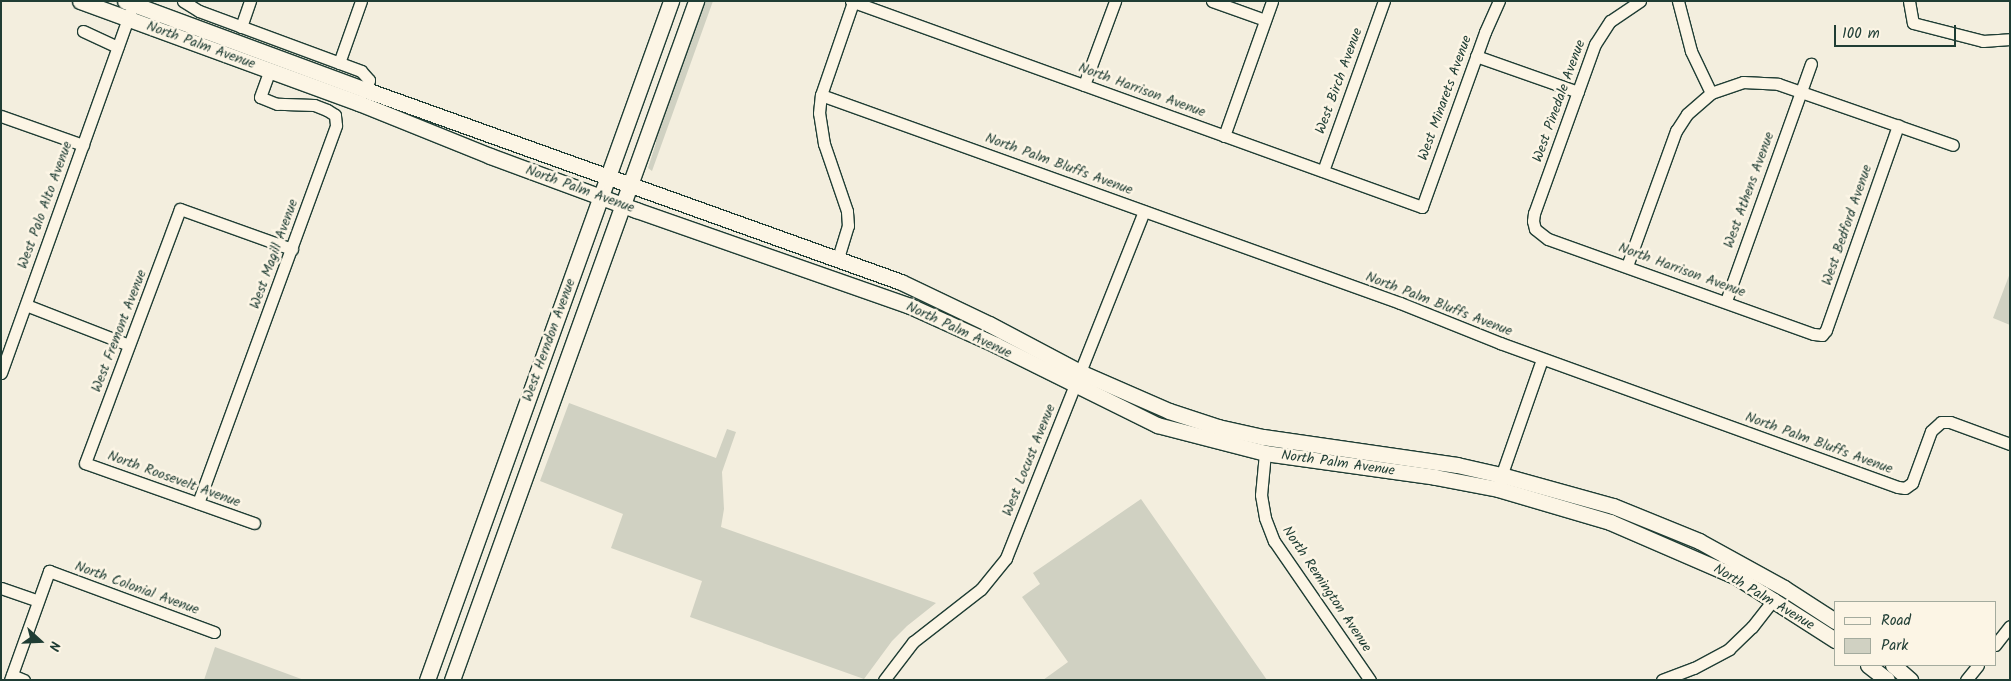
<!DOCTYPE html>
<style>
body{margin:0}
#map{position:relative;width:2011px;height:681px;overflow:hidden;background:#f3eede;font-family:Kalam,sans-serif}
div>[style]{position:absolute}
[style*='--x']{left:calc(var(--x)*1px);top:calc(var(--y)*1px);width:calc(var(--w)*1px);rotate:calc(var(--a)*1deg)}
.green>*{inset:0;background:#d0d1c2}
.roads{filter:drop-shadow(1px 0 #1f3d34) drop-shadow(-1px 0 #1f3d34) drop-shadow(0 1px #1f3d34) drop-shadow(0 -1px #1f3d34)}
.minor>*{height:11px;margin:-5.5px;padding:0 5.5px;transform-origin:5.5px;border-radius:5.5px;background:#fcf5e5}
.major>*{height:15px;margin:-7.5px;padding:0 7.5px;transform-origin:7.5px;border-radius:7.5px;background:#fcf5e5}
span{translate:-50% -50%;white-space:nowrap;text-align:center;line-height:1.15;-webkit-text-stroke:5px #fcf5e5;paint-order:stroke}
.street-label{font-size:14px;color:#1f3d34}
.frame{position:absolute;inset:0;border:2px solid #1f3d34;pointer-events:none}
.legend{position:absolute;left:1834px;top:601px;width:162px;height:65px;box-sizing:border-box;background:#fcf5e5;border:1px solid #a4ab9e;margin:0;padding:6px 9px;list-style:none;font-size:15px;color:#1f3d34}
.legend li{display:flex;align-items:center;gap:10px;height:25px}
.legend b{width:25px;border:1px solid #a4ab9e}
.north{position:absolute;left:15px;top:616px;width:50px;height:50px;-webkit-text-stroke:4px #fcf5e5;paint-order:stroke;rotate:110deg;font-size:14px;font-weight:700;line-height:20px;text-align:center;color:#1f3d34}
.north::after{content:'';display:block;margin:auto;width:18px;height:22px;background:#1f3d34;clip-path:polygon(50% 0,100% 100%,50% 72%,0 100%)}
.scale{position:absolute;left:1834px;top:25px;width:122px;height:22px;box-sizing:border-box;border:2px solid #1f3d34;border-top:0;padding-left:6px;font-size:15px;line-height:18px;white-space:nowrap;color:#1f3d34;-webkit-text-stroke:4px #fcf5e5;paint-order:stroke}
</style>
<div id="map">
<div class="green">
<i style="clip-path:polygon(704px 1px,713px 1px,652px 171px,648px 168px,656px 143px,656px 134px)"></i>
<i style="clip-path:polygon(2010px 273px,2010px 325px,1993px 318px)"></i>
<i style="clip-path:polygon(569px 403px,716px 458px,727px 429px,736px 432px,722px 472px,724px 509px,721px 527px,936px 603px,907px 626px,892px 641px,864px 679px,690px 617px,702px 581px,611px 548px,623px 514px,540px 481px)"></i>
<i style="clip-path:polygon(1141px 499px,1267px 680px,1043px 680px,1068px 662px,1022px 597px,1040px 584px,1033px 573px)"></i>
<i style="clip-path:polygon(215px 647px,304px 680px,204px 680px)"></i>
</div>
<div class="roads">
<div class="minor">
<i style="--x:183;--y:1;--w:19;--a:32"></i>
<i style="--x:199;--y:11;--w:173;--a:20.3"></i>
<i style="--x:361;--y:71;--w:12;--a:48"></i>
<i style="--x:369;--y:80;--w:10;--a:107"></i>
<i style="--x:851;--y:1;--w:607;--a:19.84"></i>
<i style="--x:1422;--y:207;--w:186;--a:-70.2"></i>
<i style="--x:1485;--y:32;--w:34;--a:-66"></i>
<i style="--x:1212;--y:1;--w:56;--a:19.7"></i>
<i style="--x:1640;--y:1;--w:36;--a:146"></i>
<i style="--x:1610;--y:21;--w:27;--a:123"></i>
<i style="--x:1595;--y:44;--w:180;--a:109.8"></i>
<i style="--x:1534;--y:213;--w:8;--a:97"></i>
<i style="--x:1533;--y:221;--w:8;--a:76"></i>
<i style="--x:1535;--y:229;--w:16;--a:38"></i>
<i style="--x:1548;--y:239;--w:282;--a:19.7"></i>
<i style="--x:1814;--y:334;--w:8;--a:7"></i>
<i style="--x:1822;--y:335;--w:6;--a:-51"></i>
<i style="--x:1826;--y:330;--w:217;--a:-70.6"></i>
<i style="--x:1909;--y:1;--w:22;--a:80"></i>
<i style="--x:1913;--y:23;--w:72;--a:14.4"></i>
<i style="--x:1983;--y:41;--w:27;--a:-4"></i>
<i style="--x:241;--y:27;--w:28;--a:-71"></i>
<i style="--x:83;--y:31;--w:38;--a:25"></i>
<i style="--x:1476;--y:56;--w:108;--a:19.4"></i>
<i style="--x:339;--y:63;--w:66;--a:-70.5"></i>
<i style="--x:1084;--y:85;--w:90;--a:-69.7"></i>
<i style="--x:1711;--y:93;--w:34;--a:-19"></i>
<i style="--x:1743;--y:82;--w:35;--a:3"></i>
<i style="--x:1778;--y:84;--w:185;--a:19.2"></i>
<i style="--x:821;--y:95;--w:615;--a:19.76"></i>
<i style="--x:1400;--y:303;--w:108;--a:21.8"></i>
<i style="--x:1500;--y:343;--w:423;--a:19.9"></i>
<i style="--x:1898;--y:487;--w:7;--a:8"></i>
<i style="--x:1905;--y:488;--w:9;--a:-36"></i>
<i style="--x:1912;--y:483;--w:55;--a:-69.9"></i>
<i style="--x:1931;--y:431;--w:13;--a:-42"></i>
<i style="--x:1941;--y:422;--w:9;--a:0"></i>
<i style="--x:1950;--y:422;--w:64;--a:20.1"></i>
<i style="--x:1;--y:116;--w:87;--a:19.5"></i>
<i style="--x:1224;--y:136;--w:143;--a:-70.4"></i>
<i style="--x:1323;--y:171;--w:181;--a:-70.3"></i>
<i style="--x:838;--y:258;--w:34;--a:-73"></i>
<i style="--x:848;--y:226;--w:15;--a:-94"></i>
<i style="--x:847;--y:211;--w:71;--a:-108.9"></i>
<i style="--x:824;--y:144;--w:31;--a:-99"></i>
<i style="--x:819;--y:113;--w:18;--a:-84"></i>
<i style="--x:821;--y:95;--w:98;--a:-71"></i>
<i style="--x:1627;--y:266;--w:144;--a:-70.1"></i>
<i style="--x:1676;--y:131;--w:20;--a:-57"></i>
<i style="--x:1687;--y:114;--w:32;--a:-41"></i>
<i style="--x:1711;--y:93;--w:47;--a:-115.5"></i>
<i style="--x:1691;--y:51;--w:52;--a:-104.6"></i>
<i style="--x:1726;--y:301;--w:252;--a:-70.3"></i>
<i style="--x:26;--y:305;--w:110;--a:21.2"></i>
<i style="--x:1;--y:373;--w:383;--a:-70.3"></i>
<i style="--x:1265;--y:453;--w:42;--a:95.4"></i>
<i style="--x:1261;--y:495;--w:23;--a:80"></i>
<i style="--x:1265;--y:518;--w:25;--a:69"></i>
<i style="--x:1274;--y:541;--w:169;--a:55.4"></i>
<i style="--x:1499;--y:482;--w:130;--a:-70.7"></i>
<i style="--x:198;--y:503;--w:402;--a:-69.9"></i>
<i style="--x:336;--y:125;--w:10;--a:-96"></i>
<i style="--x:335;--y:115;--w:9;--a:-148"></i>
<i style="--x:327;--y:110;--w:14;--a:-159"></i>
<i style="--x:314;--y:105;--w:37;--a:-178"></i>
<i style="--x:277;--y:104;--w:18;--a:-158"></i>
<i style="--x:260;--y:97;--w:29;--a:-70"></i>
<i style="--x:254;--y:523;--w:179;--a:-160.5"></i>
<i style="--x:85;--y:463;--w:271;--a:-69.5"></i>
<i style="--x:180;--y:209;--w:119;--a:19.7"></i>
<i style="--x:1;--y:588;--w:39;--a:19"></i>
<i style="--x:1995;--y:645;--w:24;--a:-52"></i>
<i style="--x:12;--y:675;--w:13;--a:23"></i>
<i style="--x:10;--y:680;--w:116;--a:-70.3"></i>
<i style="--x:49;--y:571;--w:176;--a:20.3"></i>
<i style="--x:884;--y:680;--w:48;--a:-52.7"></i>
<i style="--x:913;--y:642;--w:86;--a:-37.9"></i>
<i style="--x:981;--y:589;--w:40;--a:-51"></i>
<i style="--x:1006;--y:558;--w:373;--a:-68.3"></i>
<i style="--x:1662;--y:680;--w:34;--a:-21"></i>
<i style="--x:1694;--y:668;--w:40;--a:-28"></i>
<i style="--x:1729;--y:649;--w:32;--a:-44"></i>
<i style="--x:1752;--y:627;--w:36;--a:-52"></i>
<i style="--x:1966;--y:680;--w:19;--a:-51"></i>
</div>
<div class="major">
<i style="--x:80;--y:1;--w:297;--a:20.1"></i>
<i style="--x:359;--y:103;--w:141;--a:22"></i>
<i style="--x:490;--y:156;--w:156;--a:20.3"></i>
<i style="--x:636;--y:210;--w:290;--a:19.3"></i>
<i style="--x:910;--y:306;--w:94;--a:24.4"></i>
<i style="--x:996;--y:345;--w:180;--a:26.4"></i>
<i style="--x:1157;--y:425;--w:112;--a:14.5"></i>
<i style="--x:1265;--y:453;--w:172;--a:8"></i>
<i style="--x:1435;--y:477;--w:64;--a:10.8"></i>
<i style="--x:1498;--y:489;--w:117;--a:16.4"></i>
<i style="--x:1610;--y:522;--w:136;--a:23.4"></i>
<i style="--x:1735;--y:576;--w:119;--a:32.6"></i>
<i style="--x:125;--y:1;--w:257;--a:20.3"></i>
<i style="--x:366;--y:90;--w:568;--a:19.74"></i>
<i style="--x:901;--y:282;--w:98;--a:25.5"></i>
<i style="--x:989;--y:324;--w:103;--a:27.8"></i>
<i style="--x:1080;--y:372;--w:97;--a:23.7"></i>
<i style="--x:1169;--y:411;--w:52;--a:18.1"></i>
<i style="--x:1218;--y:427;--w:46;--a:12.5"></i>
<i style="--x:1263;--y:437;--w:196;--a:8.2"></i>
<i style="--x:1457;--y:465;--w:45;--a:12.8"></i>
<i style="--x:1501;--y:475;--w:116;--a:15.5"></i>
<i style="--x:1613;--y:506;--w:93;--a:22.1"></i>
<i style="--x:1699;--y:541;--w:97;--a:28.9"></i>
<i style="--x:1784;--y:588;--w:61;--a:32.9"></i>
<i style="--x:1868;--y:665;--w:24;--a:38"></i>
<i style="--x:1893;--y:665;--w:23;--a:41"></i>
<i style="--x:427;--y:680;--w:722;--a:-70.23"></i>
<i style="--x:452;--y:680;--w:722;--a:-70.23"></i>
</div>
</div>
<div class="street-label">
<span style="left:201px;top:45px;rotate:20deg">North Palm Avenue</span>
<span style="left:1339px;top:81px;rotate:-70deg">West Birch Avenue</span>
<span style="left:1142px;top:90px;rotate:20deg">North Harrison Avenue</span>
<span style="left:1445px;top:98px;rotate:-70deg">West Minarets Avenue</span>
<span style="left:1559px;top:101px;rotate:-70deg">West Pinedale Avenue</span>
<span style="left:1059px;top:164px;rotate:20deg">North Palm Bluffs Avenue</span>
<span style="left:580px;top:189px;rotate:20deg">North Palm Avenue</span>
<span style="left:1749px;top:190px;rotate:-70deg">West Athens Avenue</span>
<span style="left:45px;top:205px;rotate:-70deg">West Palo Alto Avenue</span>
<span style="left:1847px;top:225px;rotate:-71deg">West Bedford Avenue</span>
<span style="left:274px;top:254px;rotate:-70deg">West Magill Avenue</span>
<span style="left:1682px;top:270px;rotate:20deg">North Harrison Avenue</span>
<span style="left:1439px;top:304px;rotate:21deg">North Palm Bluffs Avenue</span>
<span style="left:959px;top:330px;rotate:25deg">North Palm Avenue</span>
<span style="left:119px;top:331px;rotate:-69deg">West Fremont Avenue</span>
<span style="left:549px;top:340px;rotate:-70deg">West Herndon Avenue</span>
<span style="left:1819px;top:443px;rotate:20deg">North Palm Bluffs Avenue</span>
<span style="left:1029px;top:460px;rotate:-68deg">West Locust Avenue</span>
<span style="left:1338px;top:463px;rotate:8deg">North Palm Avenue</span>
<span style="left:174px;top:479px;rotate:20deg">North Roosevelt Avenue</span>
<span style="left:137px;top:588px;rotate:20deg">North Colonial Avenue</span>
<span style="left:1327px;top:589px;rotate:56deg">North Remington Avenue</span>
<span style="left:1764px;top:597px;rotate:31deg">North Palm Avenue</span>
</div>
<div class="frame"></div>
<ul class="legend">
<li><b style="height:6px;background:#fcf5e5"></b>Road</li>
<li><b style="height:14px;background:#d0d1c2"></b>Park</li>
</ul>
<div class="north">N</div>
<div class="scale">100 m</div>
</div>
